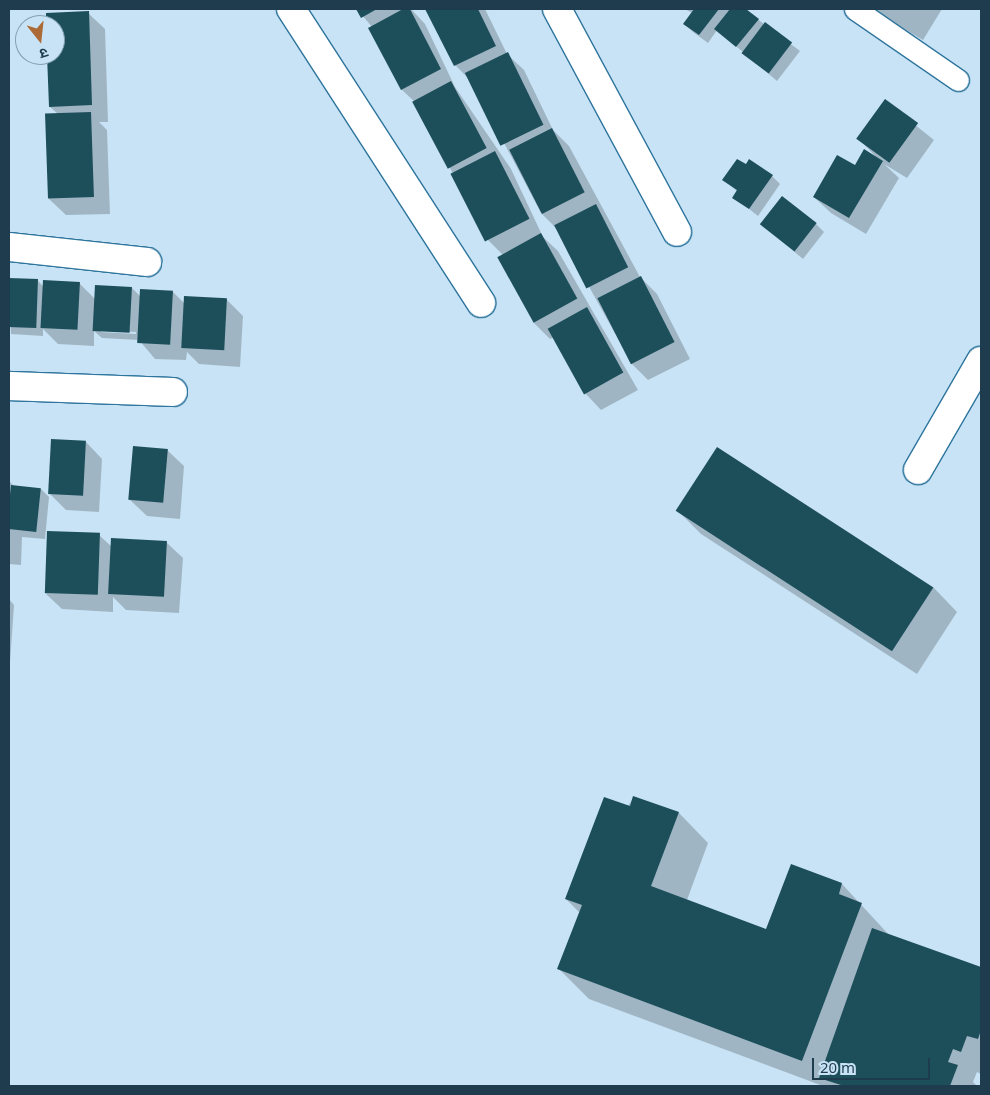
<!DOCTYPE html>
<meta charset="utf-8">
<style>
body{margin:0}
#map{position:relative;width:990px;height:1095px;overflow:hidden;background:#c8e3f5;font-family:"Noto Sans","Noto Sans Devanagari",sans-serif}
div>[style]{position:absolute}
[style*='--x']{left:calc(var(--x)*1px);top:calc(var(--y)*1px);width:calc(var(--w)*1px);rotate:calc(var(--a)*1deg)}
.shadow>*{inset:0;background:#0003}
.building>*{inset:0;background:#1d4f5b;transform-origin:0 0}
.roads{filter:drop-shadow(1px 0 #2e759d) drop-shadow(-1px 0 #2e759d) drop-shadow(0 1px #2e759d) drop-shadow(0 -1px #2e759d)}
.lane>*{height:21px;margin:-10.5px;padding:0 10.5px;transform-origin:10.5px;border-radius:10.5px;background:#fff}
.street>*{height:28px;margin:-14px;padding:0 14px;transform-origin:14px;border-radius:14px;background:#fff}
span{translate:-50% -50%;white-space:nowrap;text-align:center;line-height:1.15;-webkit-text-stroke:5px #c8e3f5;paint-order:stroke}
.frame{position:absolute;inset:0;border:10px solid #1f3c4e;pointer-events:none}
.north{position:absolute;left:15px;top:15px;width:50px;height:50px;box-sizing:border-box;background:#c8e3f5;border:1px solid #84a0b2;border-radius:50%;rotate:164deg;font-size:14px;font-weight:700;line-height:20px;text-align:center;color:#1f3c4e}
.north::after{content:'';display:block;margin:auto;width:18px;height:22px;background:#ac6b36;clip-path:polygon(50% 0,100% 100%,50% 72%,0 100%)}
.scale{position:absolute;left:812px;top:1058px;width:118px;height:22px;box-sizing:border-box;border:2px solid #1f3c4e;border-top:0;padding-left:6px;font-size:15px;line-height:18px;white-space:nowrap;color:#1f3c4e;-webkit-text-stroke:4px #c8e3f5;paint-order:stroke}
</style>
<div id="map">
<div class="shadow">
<i style="clip-path:polygon(357px 9px,411px 9px,425px 24px,455px 87px,511px 169px,543px 237px,558px 251px,638px 390px,601px 410px,585px 393px,554px 337px,550px 339px,534px 323px,503px 255px,488px 240px,415px 102px,402px 90px,372px 27px)"></i>
<i style="clip-path:polygon(427px 9px,485px 9px,507px 54px,524px 70px,553px 130px,569px 146px,640px 277px,657px 294px,690px 359px,648px 380px,632px 364px,557px 229px,541px 213px,472px 82px,455px 65px)"></i>
<i style="clip-path:polygon(684px 9px,744px 9px,800px 51px,777px 81px,717px 30px,708px 43px,693px 32px,685px 24px,693px 13px)"></i>
<i style="clip-path:polygon(870px 9px,942px 9px,923px 40px)"></i>
<i style="clip-path:polygon(88px 13px,105px 29px,108px 122px,99px 122px,107px 130px,110px 214px,66px 215px,49px 199px,58px 114px,50px 107px,49px 55px,55px 55px,55px 25px,47px 25px)"></i>
<i style="clip-path:polygon(885px 101px,934px 140px,907px 178px,884px 164px,899px 178px,866px 234px,831px 213px,814px 197px,855px 167px,877px 158px,859px 139px)"></i>
<i style="clip-path:polygon(772px 176px,780px 184px,758px 216px,734px 197px,738px 192px,724px 180px)"></i>
<i style="clip-path:polygon(761px 224px,816px 224px,824px 232px,803px 259px)"></i>
<i style="clip-path:polygon(evenodd,9px 279px,38px 281px,44px 287px,79px 283px,96px 300px,132px 288px,141px 297px,173px 292px,185px 304px,226px 299px,243px 316px,240px 367px,199px 364px,187px 352px,186px 360px,155px 359px,139px 340px,102px 338px,94px 331px,94px 346px,58px 344px,43px 329px,43px 336px,11px 334px,9px 279px,101px 330px,136px 332px,136px 334px,101px 332px,101px 330px)"></i>
<i style="clip-path:polygon(86px 442px,102px 459px,99px 512px,66px 510px,49px 493px)"></i>
<i style="clip-path:polygon(718px 448px,934px 588px,957px 612px,917px 674px,701px 534px,677px 510px)"></i>
<i style="clip-path:polygon(167px 450px,184px 466px,180px 519px,147px 516px,130px 500px)"></i>
<i style="clip-path:polygon(9px 481px,15px 487px,41px 489px,49px 497px,45px 539px,22px 537px,21px 565px,9px 564px)"></i>
<i style="clip-path:polygon(99px 535px,112px 547px,166px 542px,183px 558px,179px 613px,126px 610px,113px 597px,113px 612px,62px 609px,45px 593px)"></i>
<i style="clip-path:polygon(9px 599px,14px 605px,9px 677px)"></i>
<i style="clip-path:polygon(634px 797px,679px 813px,708px 843px,687px 900px,767px 930px,792px 866px,842px 884px,890px 936px,981px 968px,981px 1074px,977px 1072px,973px 1082px,977px 1086px,823px 1086px,589px 999px,559px 969px,580px 913px,566px 899px)"></i>
</div>
<div class="building">
<i style="clip-path:polygon(356px 9px,377px 9px,361px 18px)"></i>
<i style="clip-path:polygon(403px 9px,410px 9px,441px 69px,401px 90px,368px 28px)"></i>
<i style="clip-path:polygon(425px 9px,478px 9px,496px 46px,454px 66px)"></i>
<i style="clip-path:polygon(694px 9px,719px 9px,699px 35px,683px 24px)"></i>
<i style="clip-path:polygon(730px 9px,746px 9px,759px 19px,736px 47px,714px 29px)"></i>
<i style="clip-path:polygon(89px 11px,92px 105px,49px 107px,47px 55px,55px 55px,55px 25px,46px 25px,46px 13px)"></i>
<i style="left:765px;top:22px;width:34px;height:39px;rotate:37deg"></i>
<i style="left:508px;top:52px;width:81px;height:48px;rotate:64deg"></i>
<i style="left:451px;top:81px;width:76px;height:44px;rotate:62deg"></i>
<i style="left:885px;top:99px;width:41px;height:49px;rotate:36deg"></i>
<i style="left:91px;top:112px;width:85px;height:46px;rotate:88deg"></i>
<i style="left:552px;top:128px;width:72px;height:48px;rotate:63deg"></i>
<i style="clip-path:polygon(864px 149px,883px 161px,849px 218px,813px 197px,837px 155px,855px 165px)"></i>
<i style="left:495px;top:151px;width:76px;height:50px;rotate:63deg"></i>
<i style="clip-path:polygon(737px 159px,746px 164px,749px 159px,773px 175px,749px 209px,732px 198px,737px 190px,722px 180px)"></i>
<i style="left:782px;top:196px;width:44px;height:36px;rotate:38deg"></i>
<i style="left:596px;top:204px;width:71px;height:47px;rotate:63deg"></i>
<i style="left:541px;top:233px;width:75px;height:50px;rotate:61deg"></i>
<i style="left:641px;top:276px;width:74px;height:49px;rotate:63deg"></i>
<i style="left:9px;top:278px;width:29px;height:49px;rotate:2deg"></i>
<i style="left:43px;top:280px;width:37px;height:48px;rotate:3deg"></i>
<i style="left:95px;top:285px;width:37px;height:46px;rotate:3deg"></i>
<i style="left:140px;top:289px;width:33px;height:54px;rotate:3deg"></i>
<i style="left:184px;top:296px;width:43px;height:52px;rotate:3deg"></i>
<i style="left:587px;top:307px;width:75px;height:45px;rotate:61deg"></i>
<i style="left:51px;top:439px;width:35px;height:55px;rotate:3deg"></i>
<i style="left:133px;top:446px;width:35px;height:54px;rotate:5deg"></i>
<i style="left:717px;top:447px;width:258px;height:76px;rotate:33deg"></i>
<i style="left:11px;top:485px;width:30px;height:44px;rotate:6deg"></i>
<i style="left:47px;top:531px;width:53px;height:62px;rotate:2deg"></i>
<i style="left:111px;top:538px;width:56px;height:56px;rotate:3deg"></i>
<i style="clip-path:polygon(633px 796px,679px 812px,651px 886px,766px 929px,791px 864px,842px 883px,839px 894px,862px 903px,802px 1061px,557px 969px,582px 905px,565px 899px,604px 797px,630px 806px)"></i>
<i style="clip-path:polygon(872px 928px,981px 967px,981px 1030px,978px 1039px,967px 1036px,961px 1052px,953px 1049px,948px 1062px,958px 1065px,950px 1086px,844px 1086px,819px 1078px)"></i>
</div>
<div class="roads">
<div class="lane">
<i style="--x:855;--y:9;--w:125;--a:34.6"></i>
</div>
<div class="street">
<i style="--x:291;--y:9;--w:350;--a:57.1"></i>
<i style="--x:557;--y:9;--w:253;--a:61.7"></i>
<i style="--x:9;--y:247;--w:139;--a:6.2"></i>
<i style="--x:9;--y:386;--w:164;--a:2.1"></i>
<i style="--x:918;--y:470;--w:126;--a:-60"></i>
</div>
</div>
<div class="frame"></div>
<div class="north">उ</div>
<div class="scale">20 m</div>
</div>
